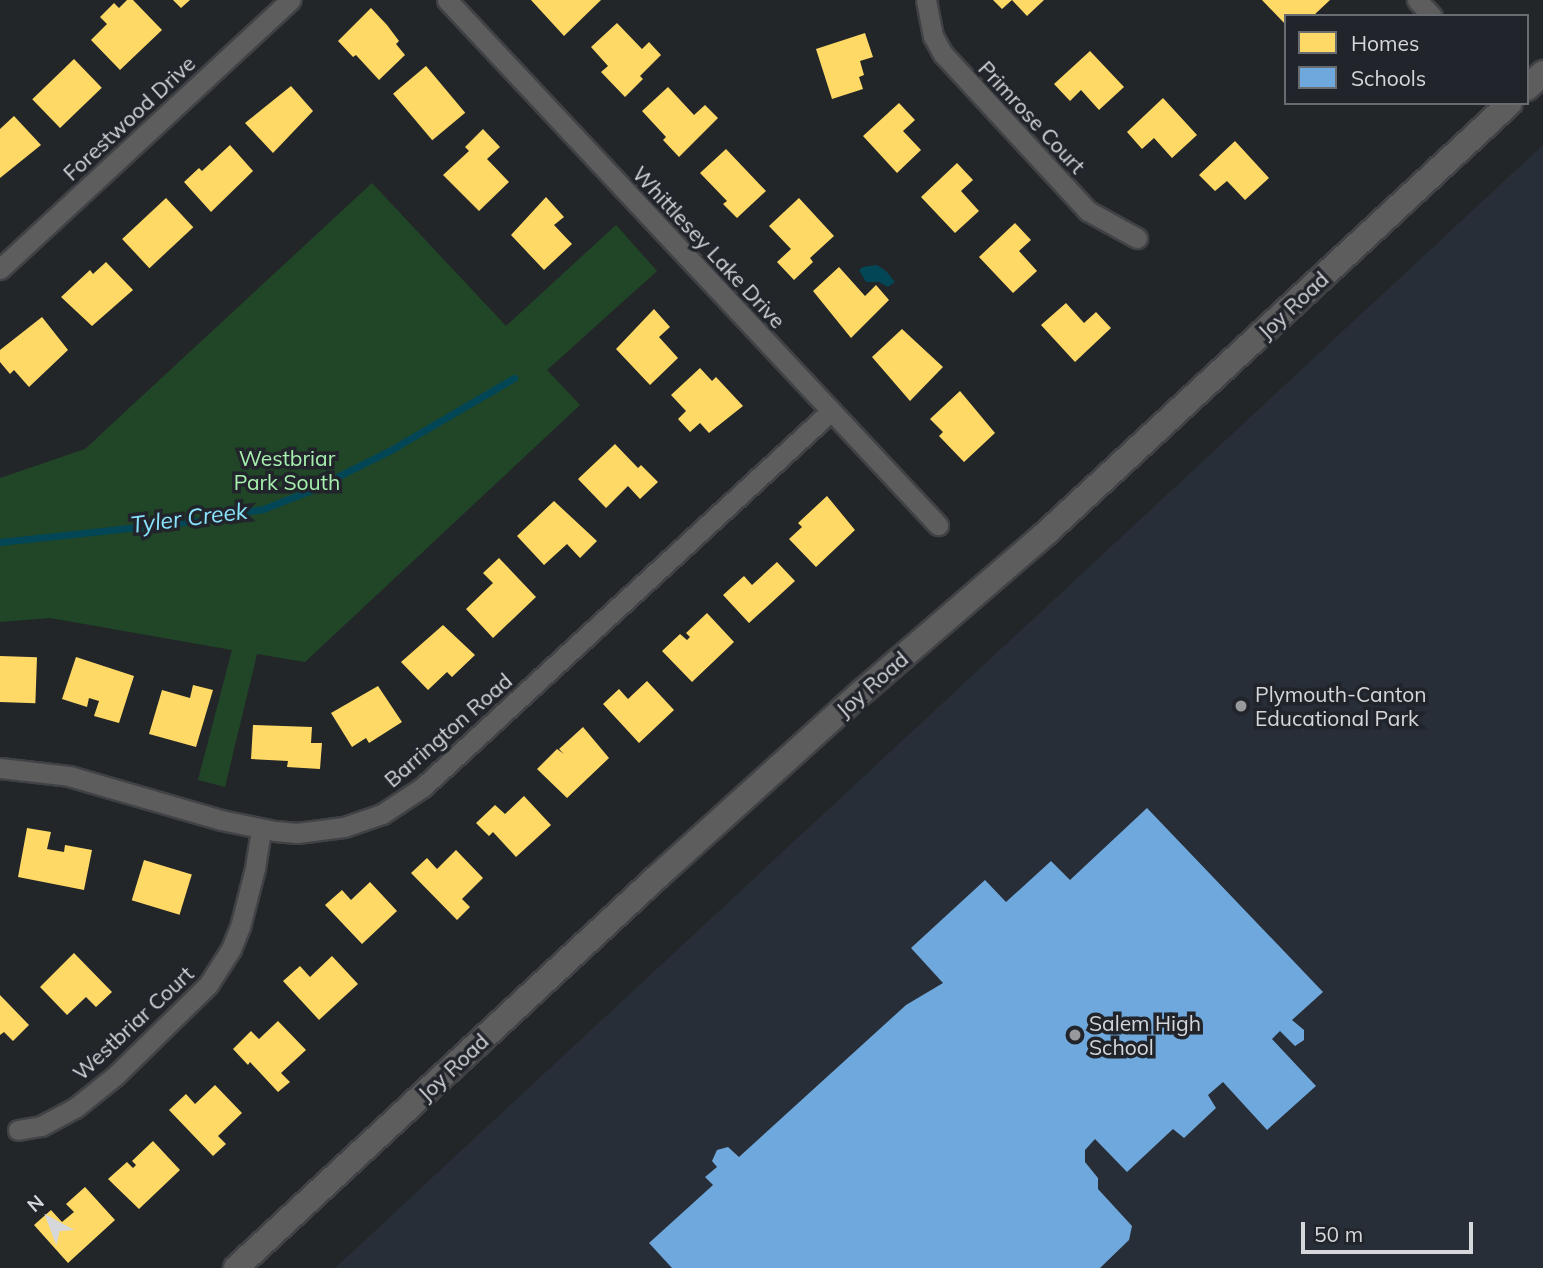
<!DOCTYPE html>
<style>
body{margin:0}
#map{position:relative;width:1543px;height:1268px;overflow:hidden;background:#232629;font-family:Mulish,sans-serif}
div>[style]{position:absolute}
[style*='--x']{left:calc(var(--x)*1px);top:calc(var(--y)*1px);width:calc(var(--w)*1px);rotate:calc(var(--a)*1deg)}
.built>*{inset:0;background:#282e37}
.green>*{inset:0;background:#214627}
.water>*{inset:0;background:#034655}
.homes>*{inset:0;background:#ffd966;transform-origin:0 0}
.schools>*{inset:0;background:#6fa8dc}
.stream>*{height:7px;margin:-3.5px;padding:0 3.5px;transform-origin:3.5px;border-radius:3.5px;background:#034655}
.roads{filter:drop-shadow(2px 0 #404245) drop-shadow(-2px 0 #404245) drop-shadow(0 2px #404245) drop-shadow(0 -2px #404245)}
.minor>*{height:19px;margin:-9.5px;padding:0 9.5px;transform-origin:9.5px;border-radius:9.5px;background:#5e5d5e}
.tertiary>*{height:24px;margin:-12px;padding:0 12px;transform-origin:12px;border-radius:12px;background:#5e5d5e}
.dots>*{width:19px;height:19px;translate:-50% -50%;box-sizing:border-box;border:4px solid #21252b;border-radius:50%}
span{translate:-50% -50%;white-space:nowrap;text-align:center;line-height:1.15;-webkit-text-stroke:7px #21252b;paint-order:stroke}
.street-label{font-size:21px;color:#d5d7db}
.park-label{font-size:21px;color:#a7f0ae}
.poi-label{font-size:21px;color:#d5d7db}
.left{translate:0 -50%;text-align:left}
.water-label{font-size:23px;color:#8ae3fd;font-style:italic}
.legend{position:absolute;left:1284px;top:14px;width:245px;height:91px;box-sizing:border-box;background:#21252b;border:2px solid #696c71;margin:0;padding:9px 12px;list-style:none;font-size:21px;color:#d5d7db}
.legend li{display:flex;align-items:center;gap:14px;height:35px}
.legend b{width:35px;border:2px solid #696c71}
.north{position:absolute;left:14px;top:1184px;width:70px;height:70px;-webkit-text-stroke:5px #21252b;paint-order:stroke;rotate:319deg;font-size:19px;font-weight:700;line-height:28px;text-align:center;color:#d5d7db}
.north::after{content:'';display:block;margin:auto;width:24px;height:32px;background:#d5d7db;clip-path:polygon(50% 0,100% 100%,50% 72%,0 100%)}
.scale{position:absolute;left:1301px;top:1222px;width:172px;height:32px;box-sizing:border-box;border:4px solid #d5d7db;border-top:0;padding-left:9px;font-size:21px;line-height:24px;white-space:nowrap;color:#d5d7db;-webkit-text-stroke:5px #21252b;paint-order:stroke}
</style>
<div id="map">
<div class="built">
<i style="clip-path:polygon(1543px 145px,1543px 1268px,335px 1268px)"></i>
</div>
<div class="green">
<i style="clip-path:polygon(372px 183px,506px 326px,616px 225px,657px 271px,547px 370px,580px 405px,305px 662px,257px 654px,225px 787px,198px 780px,232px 650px,50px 618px,0 622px,0 478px,85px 449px)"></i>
</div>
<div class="water">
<i style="clip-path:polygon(877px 265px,886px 271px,895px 282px,888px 287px,879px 282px,866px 282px,859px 270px,863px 267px)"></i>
</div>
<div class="homes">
<i style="clip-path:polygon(127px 0,133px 0,162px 30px,120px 70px,91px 40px,107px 24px,100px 17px,114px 3px,119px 8px)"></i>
<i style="clip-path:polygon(173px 0,190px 0,181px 8px)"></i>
<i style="clip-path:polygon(531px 0,601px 0,564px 36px)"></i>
<i style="clip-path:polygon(993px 0,1012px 0,1002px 9px)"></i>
<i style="clip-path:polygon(1012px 0,1044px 0,1027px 16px)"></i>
<i style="clip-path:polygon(1262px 0,1330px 0,1313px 16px,1286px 16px,1286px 25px)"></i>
<i style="clip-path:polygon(371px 8px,387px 25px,399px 41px,396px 44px,405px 55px,379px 80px,356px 55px,353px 57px,338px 41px)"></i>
<i style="clip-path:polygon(617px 23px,642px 49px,649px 42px,661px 55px,640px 76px,643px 79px,625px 97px,601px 72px,608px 66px,591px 47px)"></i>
<i style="clip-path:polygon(865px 33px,873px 57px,860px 61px,864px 75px,859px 77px,863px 89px,832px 99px,816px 49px)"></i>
<i style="clip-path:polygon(1090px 51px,1124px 87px,1099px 110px,1081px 90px,1070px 101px,1054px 84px)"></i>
<i style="left:74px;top:59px;width:40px;height:58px;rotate:46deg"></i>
<i style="left:426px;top:66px;width:61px;height:43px;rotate:50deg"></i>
<i style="clip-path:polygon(291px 86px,313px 111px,273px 153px,245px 123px)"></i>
<i style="clip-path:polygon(668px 87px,694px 115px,705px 105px,718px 118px,679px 157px,663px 140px,666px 137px,642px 111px)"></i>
<i style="clip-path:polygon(1163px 98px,1197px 135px,1172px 158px,1154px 138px,1142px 149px,1127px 132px)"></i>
<i style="clip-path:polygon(899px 103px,915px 120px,903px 131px,921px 150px,897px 173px,863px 136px)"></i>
<i style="clip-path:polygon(14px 116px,41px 145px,0 178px,0 129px)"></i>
<i style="clip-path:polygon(483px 129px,500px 147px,487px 159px,509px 182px,479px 211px,443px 175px,469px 151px,465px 147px)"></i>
<i style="clip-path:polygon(1235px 141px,1269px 178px,1245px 200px,1227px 181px,1215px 191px,1199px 175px)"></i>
<i style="clip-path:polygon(230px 145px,253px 171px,211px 212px,184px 182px,199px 168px,202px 171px)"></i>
<i style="clip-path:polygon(726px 149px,766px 191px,737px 218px,723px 204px,727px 201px,700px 173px)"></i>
<i style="clip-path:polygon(957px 163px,973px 180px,961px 191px,979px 211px,955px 233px,921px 197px)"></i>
<i style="clip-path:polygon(546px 197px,564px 217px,554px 225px,572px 244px,544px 270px,511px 235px)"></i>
<i style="left:166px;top:198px;width:40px;height:60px;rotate:47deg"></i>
<i style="clip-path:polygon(799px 198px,834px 236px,810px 258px,813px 262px,794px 280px,777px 262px,791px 249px,769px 226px)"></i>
<i style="clip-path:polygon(1015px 223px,1031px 240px,1019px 251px,1037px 271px,1013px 293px,979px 257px)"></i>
<i style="clip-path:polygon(106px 262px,133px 290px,92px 326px,61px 297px,90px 270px,93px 274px)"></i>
<i style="clip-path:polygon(839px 267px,865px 296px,876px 285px,889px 300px,851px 338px,813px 291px)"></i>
<i style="clip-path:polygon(1066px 303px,1084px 323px,1096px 312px,1111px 328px,1075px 362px,1041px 325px)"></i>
<i style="clip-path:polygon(654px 309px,670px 327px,659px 337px,678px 358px,650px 385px,616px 349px)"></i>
<i style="clip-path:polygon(42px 317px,68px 350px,29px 387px,14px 370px,10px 374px,0 362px,0 350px)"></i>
<i style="clip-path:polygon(902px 329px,943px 367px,910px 401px,872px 357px)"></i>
<i style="clip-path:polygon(700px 368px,712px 381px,716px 377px,743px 406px,709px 433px,700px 423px,690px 432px,678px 419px,686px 411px,671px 395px)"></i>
<i style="clip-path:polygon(960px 391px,995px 433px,964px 462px,939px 436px,943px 432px,930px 419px)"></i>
<i style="clip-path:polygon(615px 444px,638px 468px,641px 465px,658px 482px,640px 499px,628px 486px,606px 508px,578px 479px)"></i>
<i style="clip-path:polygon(827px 496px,855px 530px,816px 567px,789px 539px,802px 527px,798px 523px)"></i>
<i style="clip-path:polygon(554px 501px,597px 541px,580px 558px,567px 544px,544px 565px,517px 536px)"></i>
<i style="clip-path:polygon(499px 558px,536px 597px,493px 638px,466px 609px,493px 583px,483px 573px)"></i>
<i style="clip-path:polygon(777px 562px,795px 581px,749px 623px,723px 595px,744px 576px,752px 585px)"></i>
<i style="clip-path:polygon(707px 613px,734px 642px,692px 682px,662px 651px,680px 634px,687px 640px,690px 637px,686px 633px)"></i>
<i style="clip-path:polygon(443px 625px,475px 655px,452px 677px,447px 672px,428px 690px,401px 662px)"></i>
<i style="left:0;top:656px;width:37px;height:46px;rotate:2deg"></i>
<i style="clip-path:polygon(76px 657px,134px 676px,119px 723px,94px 716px,99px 701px,89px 698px,87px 707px,62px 699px)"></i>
<i style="clip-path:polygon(647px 681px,674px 710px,639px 743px,603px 704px,619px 689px,628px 699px)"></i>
<i style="clip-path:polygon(193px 685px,213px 690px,196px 747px,149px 734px,162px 690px,190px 698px)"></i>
<i style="clip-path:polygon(378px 686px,402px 722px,369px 743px,366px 738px,352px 747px,331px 713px)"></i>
<i style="clip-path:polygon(253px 725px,312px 727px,311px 743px,322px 743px,320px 769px,287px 767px,288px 761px,251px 759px)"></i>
<i style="clip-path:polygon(583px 727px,609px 758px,567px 798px,537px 769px,557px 749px,564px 754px,559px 749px)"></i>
<i style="clip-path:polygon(524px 796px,551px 825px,516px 857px,493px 832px,489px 836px,476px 823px,495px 805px,505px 814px)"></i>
<i style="clip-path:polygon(27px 828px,51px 832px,47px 849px,64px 852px,65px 845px,92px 850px,84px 890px,18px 877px)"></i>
<i style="clip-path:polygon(456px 850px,483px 878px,462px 899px,470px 907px,457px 920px,411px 873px,427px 858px,437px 869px)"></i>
<i style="left:144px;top:860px;width:50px;height:42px;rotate:17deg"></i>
<i style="clip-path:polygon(370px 882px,397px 911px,362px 944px,325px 905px,342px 890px,351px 900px)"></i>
<i style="clip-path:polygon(74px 953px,112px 992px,96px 1007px,86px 997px,67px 1015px,40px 987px)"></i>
<i style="clip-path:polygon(332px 956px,358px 984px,319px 1020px,283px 981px,300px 966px,310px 977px)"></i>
<i style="clip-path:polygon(0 995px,29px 1025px,13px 1041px,4px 1032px,0 1035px)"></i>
<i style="clip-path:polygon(278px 1021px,306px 1050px,281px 1073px,290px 1082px,278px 1092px,250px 1062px,248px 1065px,233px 1049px,251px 1031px,259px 1039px)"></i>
<i style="clip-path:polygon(215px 1085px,242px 1113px,218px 1136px,226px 1144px,213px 1156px,169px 1110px,186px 1094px,195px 1104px)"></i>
<i style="clip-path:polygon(153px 1141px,180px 1170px,139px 1209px,108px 1179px,127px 1162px,133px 1168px,136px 1165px,132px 1161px)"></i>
<i style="clip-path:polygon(85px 1187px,115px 1220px,68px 1263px,34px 1225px,51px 1210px,62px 1222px,74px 1212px,66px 1204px)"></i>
</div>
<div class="schools">
<i style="clip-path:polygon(1147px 808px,1323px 992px,1292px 1020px,1304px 1030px,1304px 1040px,1295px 1046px,1280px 1031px,1272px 1039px,1316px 1086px,1267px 1130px,1223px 1082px,1208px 1095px,1216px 1108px,1184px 1138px,1173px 1129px,1127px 1172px,1095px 1139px,1085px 1150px,1085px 1162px,1098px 1178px,1098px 1189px,1132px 1226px,1129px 1240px,1100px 1268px,672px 1268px,649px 1243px,713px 1185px,705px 1177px,717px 1167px,712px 1161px,717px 1150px,728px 1147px,739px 1157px,906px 1005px,943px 983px,911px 948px,985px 880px,1006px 902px,1051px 861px,1070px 880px)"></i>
</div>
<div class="stream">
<i style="--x:0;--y:542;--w:202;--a:-6.2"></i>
<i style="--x:201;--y:520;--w:63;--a:-10.1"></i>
<i style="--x:263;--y:509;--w:49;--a:-21.4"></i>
<i style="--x:309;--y:491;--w:89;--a:-26.6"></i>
<i style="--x:389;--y:451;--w:145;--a:-30.3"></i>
</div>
<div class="roads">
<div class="minor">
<i style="--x:447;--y:0;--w:719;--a:46.92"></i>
<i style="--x:926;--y:0;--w:37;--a:79"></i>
<i style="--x:933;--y:36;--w:21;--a:61"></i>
<i style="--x:943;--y:54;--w:214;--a:47.3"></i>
<i style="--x:1088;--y:211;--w:56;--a:28.9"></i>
<i style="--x:1417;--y:0;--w:22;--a:47"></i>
<i style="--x:0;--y:269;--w:396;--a:-42.8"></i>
<i style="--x:0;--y:768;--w:69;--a:6.6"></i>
<i style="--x:69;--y:776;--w:158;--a:16.1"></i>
<i style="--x:221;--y:820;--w:55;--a:11.5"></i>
<i style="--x:275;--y:831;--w:22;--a:5"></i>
<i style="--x:297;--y:833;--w:47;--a:-7.3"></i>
<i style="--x:344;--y:827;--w:40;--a:-18.9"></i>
<i style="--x:382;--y:814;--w:49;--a:-33.4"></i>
<i style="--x:423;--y:787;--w:555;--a:-42.66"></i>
<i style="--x:18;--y:1130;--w:23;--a:-10"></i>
<i style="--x:41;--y:1126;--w:38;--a:-28"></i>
<i style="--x:75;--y:1108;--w:51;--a:-38.7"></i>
<i style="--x:115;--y:1076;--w:130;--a:-44.4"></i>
<i style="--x:208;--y:985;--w:43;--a:-57.4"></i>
<i style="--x:231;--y:949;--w:24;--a:-68"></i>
<i style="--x:240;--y:927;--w:61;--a:-75.7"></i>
<i style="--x:255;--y:868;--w:39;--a:-81"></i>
</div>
<div class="tertiary">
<i style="--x:1527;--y:88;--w:22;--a:-43"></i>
<i style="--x:236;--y:1268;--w:575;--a:-42.88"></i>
<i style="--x:657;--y:877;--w:276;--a:-42.1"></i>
<i style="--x:862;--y:692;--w:240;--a:-40.8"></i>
<i style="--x:1044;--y:535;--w:635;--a:-42.83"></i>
</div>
</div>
<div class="dots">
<i style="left:1241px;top:706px;background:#97999d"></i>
<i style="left:1075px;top:1035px;background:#97999d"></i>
</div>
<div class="street-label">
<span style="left:1032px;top:117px;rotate:47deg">Primrose Court</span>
<span style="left:129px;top:118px;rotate:-43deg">Forestwood Drive</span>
<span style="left:709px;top:247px;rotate:47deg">Whittlesey Lake Drive</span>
<span style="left:1293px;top:305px;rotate:-43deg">Joy Road</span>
<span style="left:872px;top:684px;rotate:-41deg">Joy Road</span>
<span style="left:448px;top:730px;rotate:-41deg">Barrington Road</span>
<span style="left:133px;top:1023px;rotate:-43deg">Westbriar Court</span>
<span style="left:453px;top:1067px;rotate:-43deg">Joy Road</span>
</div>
<div class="park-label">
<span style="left:287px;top:470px">Westbriar<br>Park South</span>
</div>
<div class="poi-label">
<span class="left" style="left:1255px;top:706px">Plymouth-Canton<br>Educational Park</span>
<span class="left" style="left:1089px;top:1035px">Salem High<br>School</span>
</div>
<div class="water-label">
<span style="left:189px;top:518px;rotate:-7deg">Tyler Creek</span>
</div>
<ul class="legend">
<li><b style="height:19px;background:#ffd966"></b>Homes</li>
<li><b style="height:19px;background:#6fa8dc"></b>Schools</li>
</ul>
<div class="north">N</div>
<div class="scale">50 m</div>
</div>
